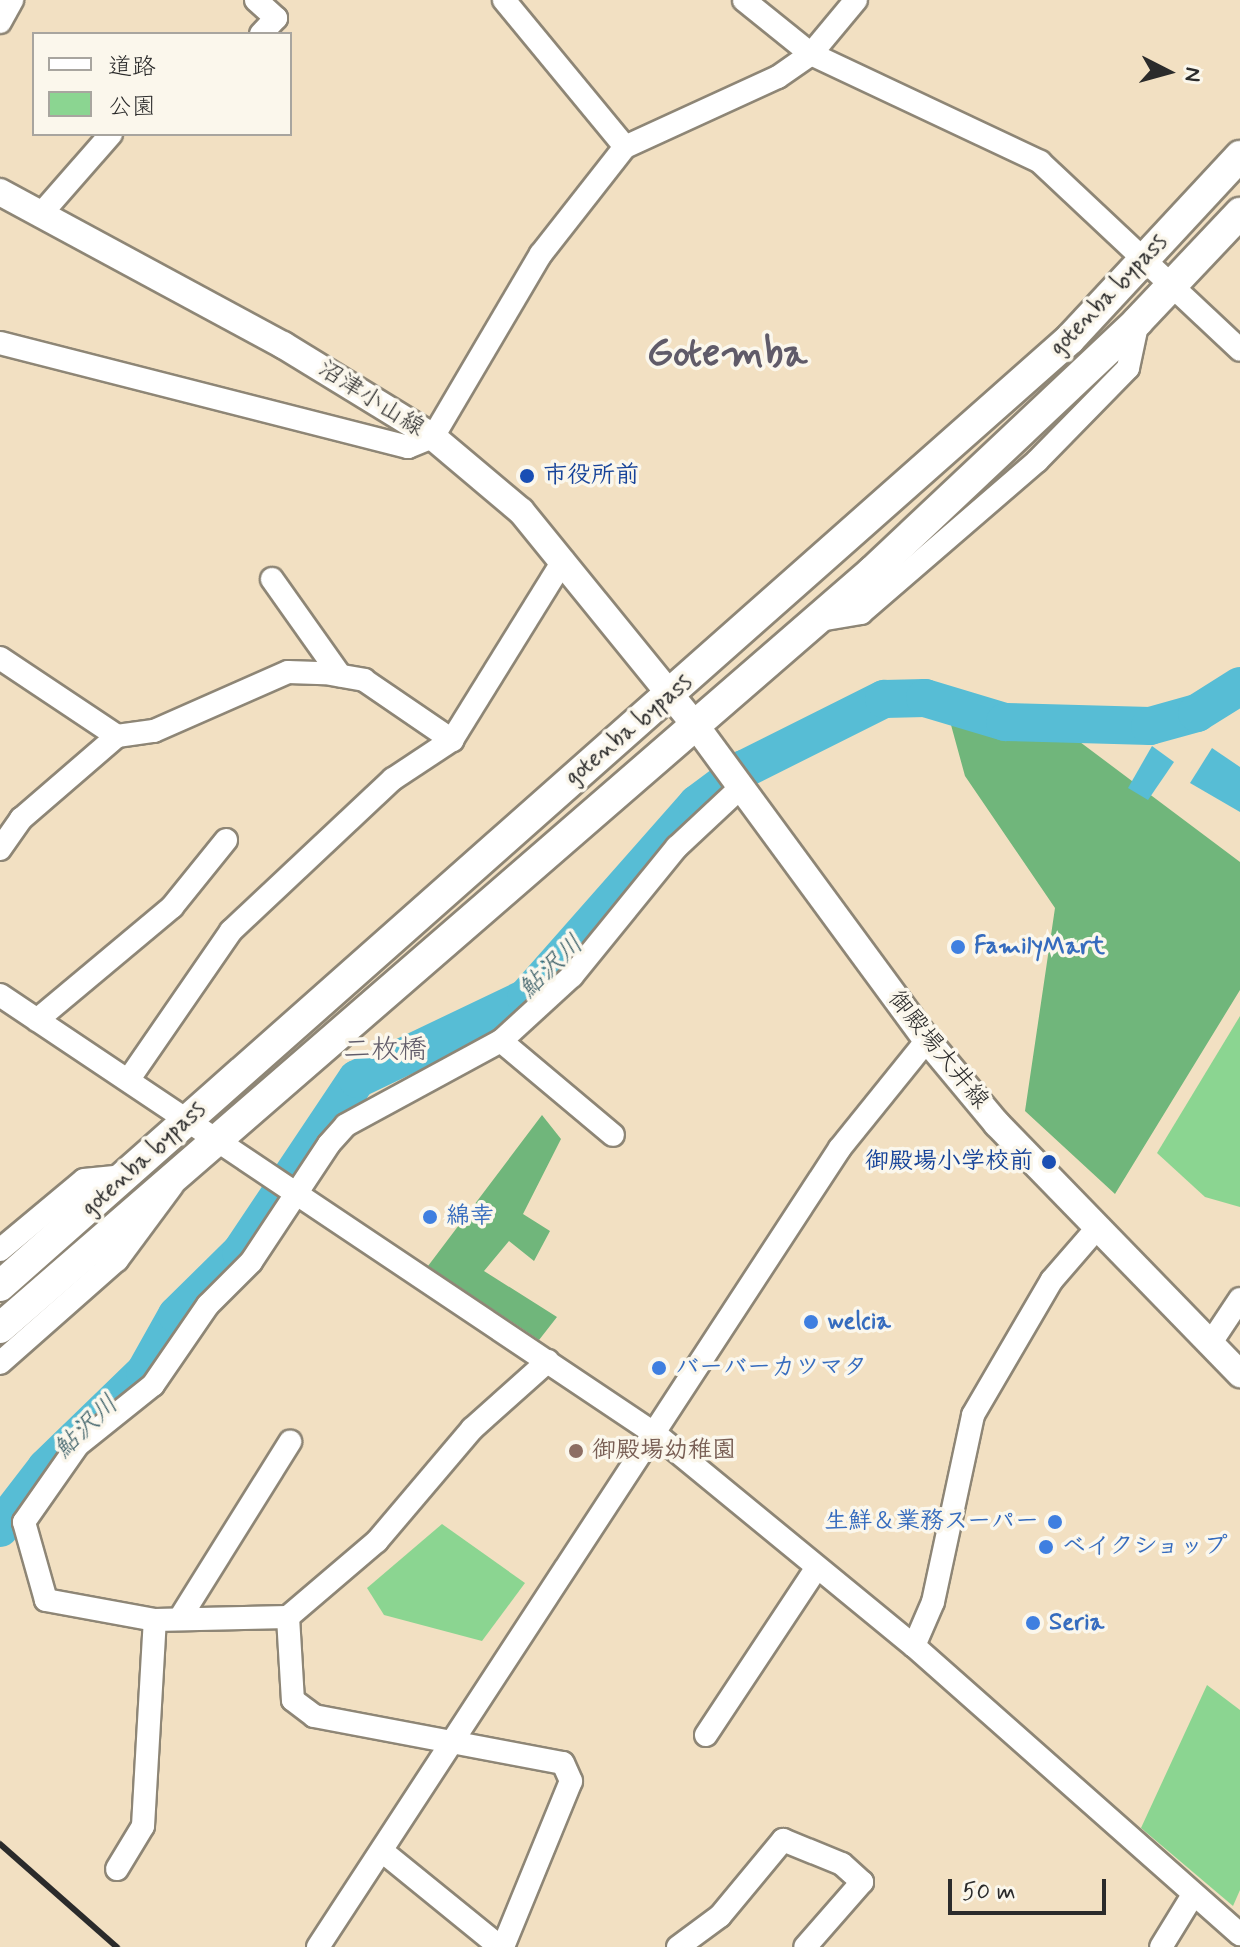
<!DOCTYPE html>
<meta charset="utf-8">
<style>
body{margin:0}
#map{position:relative;width:1240px;height:1947px;overflow:hidden;background:#f2e0c2;font-family:Mynerve,"Klee One",sans-serif}
div>[style]{position:absolute}
[style*='--x']{left:calc(var(--x)*1px);top:calc(var(--y)*1px);width:calc(var(--w)*1px);rotate:calc(var(--a)*1deg)}
.green>*{inset:0;background:#8bd591}
.forest>*{inset:0;background:#70b67b}
.water>*{inset:0;background:#57bdd5}
.river>*{height:38px;margin:-19px;padding:0 19px;transform-origin:19px;border-radius:19px;background:#57bdd5}
.roads{filter:drop-shadow(2px 0 #8e8676) drop-shadow(-2px 0 #8e8676) drop-shadow(0 2px #8e8676) drop-shadow(0 -2px #8e8676)}
.minor>*{height:22px;margin:-11px;padding:0 11px;transform-origin:11px;border-radius:11px;background:#fff}
.major>*{height:26px;margin:-13px;padding:0 13px;transform-origin:13px;border-radius:13px;background:#fff}
.highway>*{height:30px;margin:-15px;padding:0 15px;transform-origin:15px;border-radius:15px;background:#fff}
.rail>*{height:6px;margin:-3px;padding:0 3px;transform-origin:3px;border-radius:3px;background:#2b2b2b}
.dots>*{width:22px;height:22px;translate:-50% -50%;box-sizing:border-box;border:4px solid #fbf7ec;border-radius:50%}
span{translate:-50% -50%;white-space:nowrap;text-align:center;line-height:1.15;-webkit-text-stroke:7px #fbf7ec;paint-order:stroke}
.street-label{font-size:24px;color:#2b2b2b}
.transit-label{font-size:24px;color:#164399;font-weight:700}
.left{translate:0 -50%;text-align:left}
.right{translate:-100% -50%;text-align:right}
.shop-label{font-size:24px;color:#366cbe;font-weight:700}
.education-label{font-size:24px;color:#785e54;font-weight:700}
.water-label{font-size:26px;color:#3a5e66;font-style:italic}
.quarter-label{font-size:28px;color:#605b69}
.town-label{font-size:40px;color:#605b69;font-weight:700}
.legend{position:absolute;left:32px;top:32px;width:260px;height:104px;box-sizing:border-box;background:#fbf7ec;border:2px solid #a8a59f;margin:0;padding:10px 14px;list-style:none;font-size:24px;color:#2b2b2b}
.legend li{display:flex;align-items:center;gap:16px;height:40px}
.legend b{width:40px;border:2px solid #a8a59f}
.north{position:absolute;left:1128px;top:32px;width:80px;height:80px;-webkit-text-stroke:6px #fbf7ec;paint-order:stroke;rotate:96deg;font-size:22px;font-weight:700;line-height:32px;text-align:center;color:#2b2b2b}
.north::after{content:'';display:block;margin:auto;width:28px;height:36px;background:#2b2b2b;clip-path:polygon(50% 0,100% 100%,50% 72%,0 100%)}
.scale{position:absolute;left:948px;top:1879px;width:158px;height:36px;box-sizing:border-box;border:4px solid #2b2b2b;border-top:0;padding-left:10px;font-size:24px;line-height:28px;white-space:nowrap;color:#2b2b2b;-webkit-text-stroke:6px #fbf7ec;paint-order:stroke}
</style>
<div id="map">
<div class="green">
<i style="clip-path:polygon(1240px 1016px,1240px 1207px,1205px 1197px,1157px 1153px)"></i>
<i style="clip-path:polygon(442px 1524px,525px 1583px,482px 1641px,384px 1615px,367px 1588px)"></i>
<i style="clip-path:polygon(1207px 1685px,1240px 1710px,1240px 1890px,1233px 1906px,1141px 1828px)"></i>
</div>
<div class="forest">
<i style="clip-path:polygon(948px 714px,1072px 736px,1240px 862px,1240px 990px,1115px 1194px,1025px 1111px,1055px 908px,965px 776px)"></i>
<i style="clip-path:polygon(542px 1115px,561px 1139px,523px 1214px,550px 1231px,534px 1261px,509px 1241px,484px 1271px,557px 1317px,539px 1340px,428px 1266px)"></i>
</div>
<div class="water">
<i style="clip-path:polygon(1152px 746px,1174px 762px,1148px 800px,1128px 788px)"></i>
<i style="clip-path:polygon(1212px 748px,1240px 767px,1240px 812px,1190px 783px)"></i>
</div>
<div class="river">
<i style="--x:0;--y:1528;--w:76;--a:-52.5"></i>
<i style="--x:46;--y:1468;--w:138;--a:-44.1"></i>
<i style="--x:145;--y:1372;--w:65;--a:-60.7"></i>
<i style="--x:177;--y:1315;--w:90;--a:-44.5"></i>
<i style="--x:241;--y:1252;--w:208;--a:-56.2"></i>
<i style="--x:357;--y:1079;--w:187;--a:-25.6"></i>
<i style="--x:526;--y:998;--w:259;--a:-48.6"></i>
<i style="--x:697;--y:804;--w:59;--a:-36.7"></i>
<i style="--x:744;--y:769;--w:157;--a:-26.6"></i>
<i style="--x:884;--y:699;--w:41;--a:-1.4"></i>
<i style="--x:925;--y:698;--w:84;--a:16.7"></i>
<i style="--x:1005;--y:722;--w:145;--a:1.6"></i>
<i style="--x:1150;--y:726;--w:49;--a:-15.5"></i>
<i style="--x:1197;--y:713;--w:51;--a:-32.1"></i>
</div>
<div class="roads">
<div class="minor">
<i style="--x:256;--y:0;--w:27;--a:42"></i>
<i style="--x:276;--y:18;--w:22;--a:133"></i>
<i style="--x:504;--y:0;--w:190;--a:50.5"></i>
<i style="--x:744;--y:0;--w:86;--a:38.9"></i>
<i style="--x:811;--y:54;--w:253;--a:25.2"></i>
<i style="--x:1040;--y:162;--w:274;--a:43.2"></i>
<i style="--x:0;--y:22;--w:25;--a:-61"></i>
<i style="--x:41;--y:214;--w:106;--a:-48.8"></i>
<i style="--x:0;--y:343;--w:421;--a:14.3"></i>
<i style="--x:408;--y:447;--w:27;--a:-22"></i>
<i style="--x:433;--y:437;--w:212;--a:-59.5"></i>
<i style="--x:541;--y:254;--w:136;--a:-51.9"></i>
<i style="--x:625;--y:147;--w:168;--a:-24.6"></i>
<i style="--x:778;--y:77;--w:40;--a:-34.9"></i>
<i style="--x:811;--y:54;--w:70;--a:-50.2"></i>
<i style="--x:272;--y:579;--w:118;--a:54.7"></i>
<i style="--x:814;--y:621;--w:48;--a:-9.7"></i>
<i style="--x:861;--y:613;--w:233;--a:-40.8"></i>
<i style="--x:1037;--y:461;--w:130;--a:-45.6"></i>
<i style="--x:1128;--y:368;--w:48;--a:-78"></i>
<i style="--x:0;--y:658;--w:141;--a:33.7"></i>
<i style="--x:117;--y:736;--w:37;--a:-8"></i>
<i style="--x:154;--y:731;--w:146;--a:-23.8"></i>
<i style="--x:288;--y:672;--w:37;--a:2"></i>
<i style="--x:325;--y:673;--w:40;--a:10"></i>
<i style="--x:364;--y:680;--w:107;--a:34.3"></i>
<i style="--x:0;--y:849;--w:37;--a:-55"></i>
<i style="--x:21;--y:819;--w:127;--a:-40.8"></i>
<i style="--x:0;--y:995;--w:792;--a:33.83"></i>
<i style="--x:658;--y:1436;--w:331;--a:39.4"></i>
<i style="--x:914;--y:1646;--w:435;--a:41.5"></i>
<i style="--x:37;--y:1020;--w:176;--a:-39.9"></i>
<i style="--x:172;--y:907;--w:86;--a:-51.1"></i>
<i style="--x:501;--y:1041;--w:146;--a:40"></i>
<i style="--x:129;--y:1079;--w:180;--a:-55.4"></i>
<i style="--x:231;--y:931;--w:222;--a:-43.2"></i>
<i style="--x:393;--y:779;--w:71;--a:-33.5"></i>
<i style="--x:452;--y:740;--w:211;--a:-58.2"></i>
<i style="--x:0;--y:1250;--w:109;--a:-39.8"></i>
<i style="--x:84;--y:1180;--w:41;--a:-5.6"></i>
<i style="--x:1210;--y:1344;--w:54;--a:-56.3"></i>
<i style="--x:548;--y:1361;--w:102;--a:138.2"></i>
<i style="--x:472;--y:1429;--w:147;--a:130.3"></i>
<i style="--x:377;--y:1541;--w:117;--a:139.5"></i>
<i style="--x:288;--y:1617;--w:133;--a:178.7"></i>
<i style="--x:155;--y:1620;--w:111;--a:-169.6"></i>
<i style="--x:46;--y:1600;--w:81;--a:-105.8"></i>
<i style="--x:24;--y:1522;--w:94;--a:-55"></i>
<i style="--x:78;--y:1445;--w:96;--a:-38.7"></i>
<i style="--x:153;--y:1385;--w:97;--a:-55.5"></i>
<i style="--x:208;--y:1305;--w:61;--a:-45"></i>
<i style="--x:251;--y:1262;--w:141;--a:-56.5"></i>
<i style="--x:329;--y:1144;--w:25;--a:-48"></i>
<i style="--x:346;--y:1125;--w:176;--a:-28.5"></i>
<i style="--x:501;--y:1041;--w:96;--a:-42.5"></i>
<i style="--x:572;--y:976;--w:166;--a:-50.9"></i>
<i style="--x:677;--y:847;--w:86;--a:-43.1"></i>
<i style="--x:0;--y:1363;--w:156;--a:-41.4"></i>
<i style="--x:117;--y:1260;--w:92;--a:-53.4"></i>
<i style="--x:288;--y:1617;--w:83;--a:86.6"></i>
<i style="--x:293;--y:1700;--w:26;--a:37"></i>
<i style="--x:314;--y:1716;--w:253;--a:10.7"></i>
<i style="--x:563;--y:1763;--w:20;--a:66"></i>
<i style="--x:571;--y:1781;--w:179;--a:112.3"></i>
<i style="--x:180;--y:1618;--w:208;--a:-58"></i>
<i style="--x:914;--y:1646;--w:48;--a:-66.6"></i>
<i style="--x:933;--y:1602;--w:191;--a:-77.9"></i>
<i style="--x:973;--y:1415;--w:156;--a:-59.7"></i>
<i style="--x:1052;--y:1280;--w:69;--a:-49.1"></i>
<i style="--x:706;--y:1735;--w:201;--a:-56.5"></i>
<i style="--x:382;--y:1851;--w:152;--a:39.1"></i>
<i style="--x:117;--y:1869;--w:50;--a:-58.8"></i>
<i style="--x:143;--y:1826;--w:206;--a:-86.7"></i>
<i style="--x:318;--y:1947;--w:954;--a:-56.84"></i>
<i style="--x:840;--y:1148;--w:139;--a:-51.1"></i>
<i style="--x:678;--y:1947;--w:52;--a:-36.4"></i>
<i style="--x:720;--y:1916;--w:99;--a:-50.3"></i>
<i style="--x:783;--y:1840;--w:64;--a:22.1"></i>
<i style="--x:842;--y:1864;--w:27;--a:42"></i>
<i style="--x:862;--y:1882;--w:86;--a:131.2"></i>
<i style="--x:1161;--y:1947;--w:61;--a:-58.4"></i>
</div>
<div class="major">
<i style="--x:0;--y:192;--w:322;--a:28.4"></i>
<i style="--x:283;--y:345;--w:176;--a:31.5"></i>
<i style="--x:433;--y:437;--w:115;--a:40.1"></i>
<i style="--x:521;--y:511;--w:277;--a:50.9"></i>
<i style="--x:696;--y:726;--w:390;--a:53.7"></i>
<i style="--x:927;--y:1040;--w:109;--a:50.2"></i>
<i style="--x:997;--y:1124;--w:349;--a:45.8"></i>
</div>
<div class="highway">
<i style="--x:0;--y:1286;--w:1429;--a:-41.51"></i>
<i style="--x:1070;--y:339;--w:250;--a:-47.1"></i>
<i style="--x:0;--y:1328;--w:1155;--a:-40.93"></i>
<i style="--x:873;--y:571;--w:364;--a:-43.3"></i>
<i style="--x:1138;--y:321;--w:149;--a:-46.6"></i>
</div>
</div>
<div class="rail">
<i style="--x:0;--y:1844;--w:156;--a:41.4"></i>
</div>
<div class="dots">
<i style="left:527px;top:476px;background:#1a4fb4"></i>
<i style="left:958px;top:947px;background:#3f7fe0"></i>
<i style="left:1049px;top:1162px;background:#1a4fb4"></i>
<i style="left:430px;top:1217px;background:#3f7fe0"></i>
<i style="left:811px;top:1322px;background:#3f7fe0"></i>
<i style="left:659px;top:1368px;background:#3f7fe0"></i>
<i style="left:576px;top:1451px;background:#8d6e63"></i>
<i style="left:1055px;top:1522px;background:#3f7fe0"></i>
<i style="left:1046px;top:1547px;background:#3f7fe0"></i>
<i style="left:1033px;top:1623px;background:#3f7fe0"></i>
</div>
<div class="street-label">
<span style="left:1109px;top:295px;rotate:-46deg">gotenba bypass</span>
<span style="left:371px;top:399px;rotate:32deg">沼津小山線</span>
<span style="left:629px;top:730px;rotate:-40deg">gotenba bypass</span>
<span style="left:938px;top:1050px;rotate:51deg">御殿場大井線</span>
<span style="left:144px;top:1159px;rotate:-42deg">gotenba bypass</span>
</div>
<div class="transit-label">
<span class="left" style="left:543px;top:476px">市役所前</span>
<span class="right" style="left:1033px;top:1162px">御殿場小学校前</span>
</div>
<div class="shop-label">
<span class="left" style="left:974px;top:947px">FamilyMart</span>
<span class="left" style="left:446px;top:1217px">綿幸</span>
<span class="left" style="left:827px;top:1322px">welcia</span>
<span class="left" style="left:675px;top:1368px">バーバーカツマタ</span>
<span class="right" style="left:1039px;top:1522px">生鮮＆業務スーパー</span>
<span class="left" style="left:1062px;top:1547px">ベイクショップ</span>
<span class="left" style="left:1049px;top:1623px">Seria</span>
</div>
<div class="education-label">
<span class="left" style="left:592px;top:1451px">御殿場幼稚園</span>
</div>
<div class="water-label">
<span style="left:552px;top:968px;rotate:-44deg">鮎沢川</span>
<span style="left:87px;top:1428px;rotate:-44deg">鮎沢川</span>
</div>
<div class="quarter-label">
<span style="left:385px;top:1051px">二枚橋</span>
</div>
<div class="town-label">
<span style="left:727px;top:354px">Gotemba</span>
</div>
<ul class="legend">
<li><b style="height:10px;background:#fff"></b>道路</li>
<li><b style="height:22px;background:#8bd591"></b>公園</li>
</ul>
<div class="north">N</div>
<div class="scale">50 m</div>
</div>
